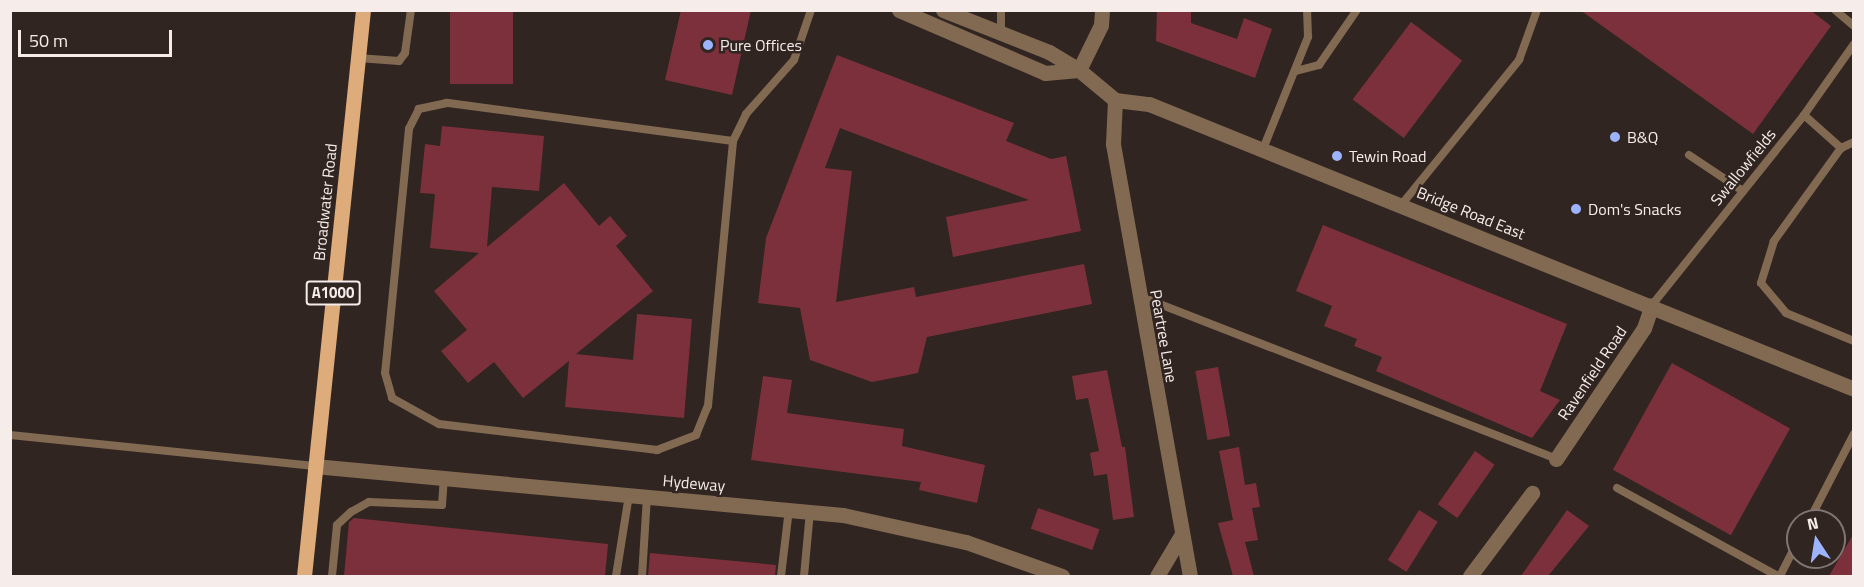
<!DOCTYPE html>
<style>
body{margin:0}
#map{position:relative;width:1864px;height:587px;overflow:hidden;background:#312521;font-family:"Titillium Web",sans-serif}
div>[style]{position:absolute}
[style*='--x']{left:calc(var(--x)*1px);top:calc(var(--y)*1px);width:calc(var(--w)*1px);rotate:calc(var(--a)*1deg)}
.building>*{inset:0;background:#7b303c;transform-origin:0 0}
.service>*{height:8px;margin:-4px;padding:0 4px;transform-origin:4px;border-radius:4px;background:#826a52}
.minor>*{height:15px;margin:-7.5px;padding:0 7.5px;transform-origin:7.5px;border-radius:7.5px;background:#826a52}
.tertiary>*{height:15px;margin:-7.5px;padding:0 7.5px;transform-origin:7.5px;border-radius:7.5px;background:#826a52}
.primary>*{height:15px;margin:-7.5px;padding:0 7.5px;transform-origin:7.5px;border-radius:7.5px;background:#deab7a}
.dots>*{width:16px;height:16px;translate:-50% -50%;box-sizing:border-box;border:3px solid #312521;border-radius:50%}
span{translate:-50% -50%;white-space:nowrap;text-align:center;line-height:1.15;-webkit-text-stroke:5px #312521;paint-order:stroke}
.shield-label span{padding:2px 4px;background:#312521;border:2px solid;border-radius:4px;-webkit-text-stroke-width:0}
.shield-label{font-size:15px;color:#f6edeb;font-weight:700}
.poi-label{font-size:16px;color:#f6edeb}
.left{translate:0 -50%;text-align:left}
.street-label{font-size:16px;color:#f6edeb}
.frame{position:absolute;inset:0;border:12px solid #f6edeb;pointer-events:none}
.north{position:absolute;left:1786px;top:509px;width:60px;height:60px;box-sizing:border-box;background:#312521;border:2px solid #807572;border-radius:50%;rotate:348deg;font-size:16px;font-weight:700;line-height:24px;text-align:center;color:#f6edeb}
.north::after{content:'';display:block;margin:auto;width:21px;height:27px;background:#9cb4fd;clip-path:polygon(50% 0,100% 100%,50% 72%,0 100%)}
.scale{position:absolute;left:18px;top:30px;width:154px;height:27px;box-sizing:border-box;border:3px solid #f6edeb;border-top:0;padding-left:8px;font-size:18px;line-height:21px;white-space:nowrap;color:#f6edeb;-webkit-text-stroke:4px #312521;paint-order:stroke}
</style>
<div id="map">
<div class="building">
<i style="left:450px;top:10px;width:63px;height:74px"></i>
<i style="clip-path:polygon(681px 10px,751px 10px,732px 95px,665px 80px)"></i>
<i style="clip-path:polygon(1157px 10px,1191px 10px,1191px 23px,1237px 39px,1244px 18px,1272px 29px,1255px 78px,1156px 41px)"></i>
<i style="clip-path:polygon(1580px 10px,1810px 10px,1831px 26px,1753px 134px)"></i>
<i style="left:1411px;top:22px;width:64px;height:97px;rotate:37deg"></i>
<i style="clip-path:polygon(837px 55px,1014px 123px,1006px 141px,1051px 159px,1066px 156px,1081px 231px,953px 257px,946px 217px,1029px 200px,840px 128px,825px 168px,852px 171px,836px 302px,914px 287px,916px 297px,1084px 264px,1092px 304px,927px 337px,918px 373px,872px 382px,810px 360px,800px 308px,758px 303px,766px 238px)"></i>
<i style="clip-path:polygon(442px 126px,544px 136px,539px 191px,492px 187px,487px 247px,564px 183px,599px 226px,610px 216px,627px 236px,616px 246px,653px 291px,576px 354px,633px 360px,637px 314px,692px 319px,684px 418px,565px 407px,569px 361px,523px 398px,494px 362px,468px 383px,441px 351px,467px 330px,434px 291px,479px 253px,430px 248px,435px 194px,420px 193px,425px 144px,440px 146px)"></i>
<i style="clip-path:polygon(1323px 225px,1567px 324px,1540px 391px,1560px 400px,1532px 438px,1376px 371px,1382px 357px,1354px 346px,1357px 339px,1324px 326px,1332px 306px,1296px 291px)"></i>
<i style="left:1672px;top:363px;width:135px;height:122px;rotate:29deg"></i>
<i style="left:1218px;top:367px;width:70px;height:23px;rotate:80deg"></i>
<i style="clip-path:polygon(1107px 370px,1122px 447px,1125px 447px,1134px 517px,1113px 520px,1107px 474px,1094px 476px,1090px 453px,1099px 451px,1088px 398px,1076px 400px,1072px 376px)"></i>
<i style="clip-path:polygon(763px 376px,792px 380px,787px 413px,904px 429px,902px 446px,985px 465px,977px 503px,919px 490px,921px 482px,751px 460px)"></i>
<i style="clip-path:polygon(1239px 447px,1245px 485px,1256px 483px,1260px 507px,1252px 508px,1258px 540px,1245px 542px,1254px 576px,1233px 576px,1218px 523px,1233px 520px,1219px 451px)"></i>
<i style="left:1475px;top:451px;width:24px;height:65px;rotate:35deg"></i>
<i style="left:1038px;top:508px;width:65px;height:22px;rotate:19deg"></i>
<i style="left:1419px;top:510px;width:22px;height:59px;rotate:32deg"></i>
<i style="clip-path:polygon(1567px 510px,1589px 526px,1548px 576px,1521px 576px)"></i>
<i style="clip-path:polygon(354px 518px,608px 544px,605px 576px,344px 576px,349px 522px)"></i>
<i style="clip-path:polygon(1854px 533px,1854px 576px,1829px 576px)"></i>
<i style="clip-path:polygon(650px 553px,776px 565px,775px 576px,648px 576px)"></i>
</div>
<div class="service">
<i style="--x:1001;--y:10;--w:23;--a:90"></i>
<i style="--x:1835;--y:10;--w:25;--a:40"></i>
<i style="--x:358;--y:58;--w:41;--a:4.2"></i>
<i style="--x:399;--y:61;--w:10;--a:-53"></i>
<i style="--x:405;--y:53;--w:43;--a:-82.1"></i>
<i style="--x:1296;--y:71;--w:24;--a:-15"></i>
<i style="--x:1319;--y:65;--w:67;--a:-55.4"></i>
<i style="--x:1804;--y:115;--w:50;--a:41.7"></i>
<i style="--x:1841;--y:148;--w:115;--a:125.8"></i>
<i style="--x:1774;--y:241;--w:44;--a:107.2"></i>
<i style="--x:1761;--y:283;--w:39;--a:50"></i>
<i style="--x:1786;--y:313;--w:74;--a:22.4"></i>
<i style="--x:733;--y:141;--w:289;--a:-172.4"></i>
<i style="--x:447;--y:103;--w:29;--a:168"></i>
<i style="--x:419;--y:109;--w:22;--a:117"></i>
<i style="--x:409;--y:129;--w:245;--a:95.6"></i>
<i style="--x:385;--y:373;--w:26;--a:74"></i>
<i style="--x:392;--y:398;--w:54;--a:29"></i>
<i style="--x:439;--y:424;--w:220;--a:6.8"></i>
<i style="--x:657;--y:450;--w:42;--a:-21"></i>
<i style="--x:696;--y:435;--w:31;--a:-68"></i>
<i style="--x:708;--y:406;--w:266;--a:-84.6"></i>
<i style="--x:733;--y:141;--w:30;--a:-64"></i>
<i style="--x:746;--y:114;--w:72;--a:-48.4"></i>
<i style="--x:794;--y:60;--w:53;--a:-71.2"></i>
<i style="--x:1841;--y:148;--w:14;--a:-25"></i>
<i style="--x:1263;--y:149;--w:121;--a:-68.1"></i>
<i style="--x:1308;--y:37;--w:27;--a:-92"></i>
<i style="--x:1689;--y:155;--w:65;--a:33.7"></i>
<i style="--x:1402;--y:204;--w:186;--a:-50.9"></i>
<i style="--x:1519;--y:60;--w:53;--a:-70.2"></i>
<i style="--x:1139;--y:296;--w:448;--a:21.3"></i>
<i style="--x:1652;--y:305;--w:243;--a:-51.3"></i>
<i style="--x:1804;--y:115;--w:87;--a:-54.8"></i>
<i style="--x:10;--y:435;--w:306;--a:5.8"></i>
<i style="--x:1617;--y:488;--w:183;--a:28.7"></i>
<i style="--x:1809;--y:521;--w:98;--a:-62.7"></i>
<i style="--x:332;--y:576;--w:51;--a:-84.4"></i>
<i style="--x:337;--y:525;--w:19;--a:-43"></i>
<i style="--x:351;--y:512;--w:21;--a:-29"></i>
<i style="--x:369;--y:502;--w:73;--a:2.4"></i>
<i style="--x:442;--y:505;--w:28;--a:-86"></i>
<i style="--x:616;--y:576;--w:82;--a:-80.9"></i>
<i style="--x:642;--y:576;--w:79;--a:-86.4"></i>
<i style="--x:781;--y:576;--w:67;--a:-83.2"></i>
<i style="--x:804;--y:576;--w:65;--a:-84.7"></i>
<i style="--x:1780;--y:576;--w:39;--a:-63"></i>
</div>
<div class="minor">
<i style="--x:1556;--y:459;--w:158;--a:-56.1"></i>
<i style="--x:1644;--y:328;--w:24;--a:-71"></i>
<i style="--x:314;--y:466;--w:531;--a:5.29"></i>
<i style="--x:843;--y:515;--w:126;--a:12.4"></i>
<i style="--x:966;--y:542;--w:102;--a:19.5"></i>
<i style="--x:1157;--y:576;--w:49;--a:-59.2"></i>
<i style="--x:1470;--y:576;--w:104;--a:-53.2"></i>
</div>
<div class="tertiary">
<i style="--x:899;--y:10;--w:159;--a:23.3"></i>
<i style="--x:1045;--y:73;--w:34;--a:-5"></i>
<i style="--x:943;--y:10;--w:114;--a:21.6"></i>
<i style="--x:1049;--y:52;--w:35;--a:31"></i>
<i style="--x:1079;--y:70;--w:47;--a:39.8"></i>
<i style="--x:1115;--y:100;--w:34;--a:7"></i>
<i style="--x:1149;--y:104;--w:760;--a:22.01"></i>
<i style="--x:1079;--y:70;--w:50;--a:-63.9"></i>
<i style="--x:1101;--y:25;--w:15;--a:-86"></i>
<i style="--x:1115;--y:100;--w:44;--a:92.6"></i>
<i style="--x:1113;--y:144;--w:439;--a:79.9"></i>
</div>
<div class="primary">
<i style="--x:304;--y:576;--w:569;--a:-84.05"></i>
</div>
<div class="dots">
<i style="left:708px;top:45px;background:#9cb4fd"></i>
<i style="left:1615px;top:137px;background:#9cb4fd"></i>
<i style="left:1337px;top:156px;background:#9cb4fd"></i>
<i style="left:1576px;top:209px;background:#9cb4fd"></i>
</div>
<div class="shield-label">
<span style="left:333px;top:293px">A1000</span>
</div>
<div class="poi-label">
<span class="left" style="left:720px;top:45px">Pure Offices</span>
<span class="left" style="left:1627px;top:137px">B&amp;Q</span>
<span class="left" style="left:1349px;top:156px">Tewin Road</span>
<span class="left" style="left:1588px;top:209px">Dom's Snacks</span>
</div>
<div class="street-label">
<span style="left:1743px;top:167px;rotate:-51deg">Swallowfields</span>
<span style="left:325px;top:202px;rotate:-84deg">Broadwater Road</span>
<span style="left:1471px;top:213px;rotate:22deg">Bridge Road East</span>
<span style="left:1164px;top:336px;rotate:80deg">Peartree Lane</span>
<span style="left:1592px;top:373px;rotate:-56deg">Ravenfield Road</span>
<span style="left:694px;top:483px;rotate:5deg">Hydeway</span>
</div>
<div class="frame"></div>
<div class="north">N</div>
<div class="scale">50 m</div>
</div>
